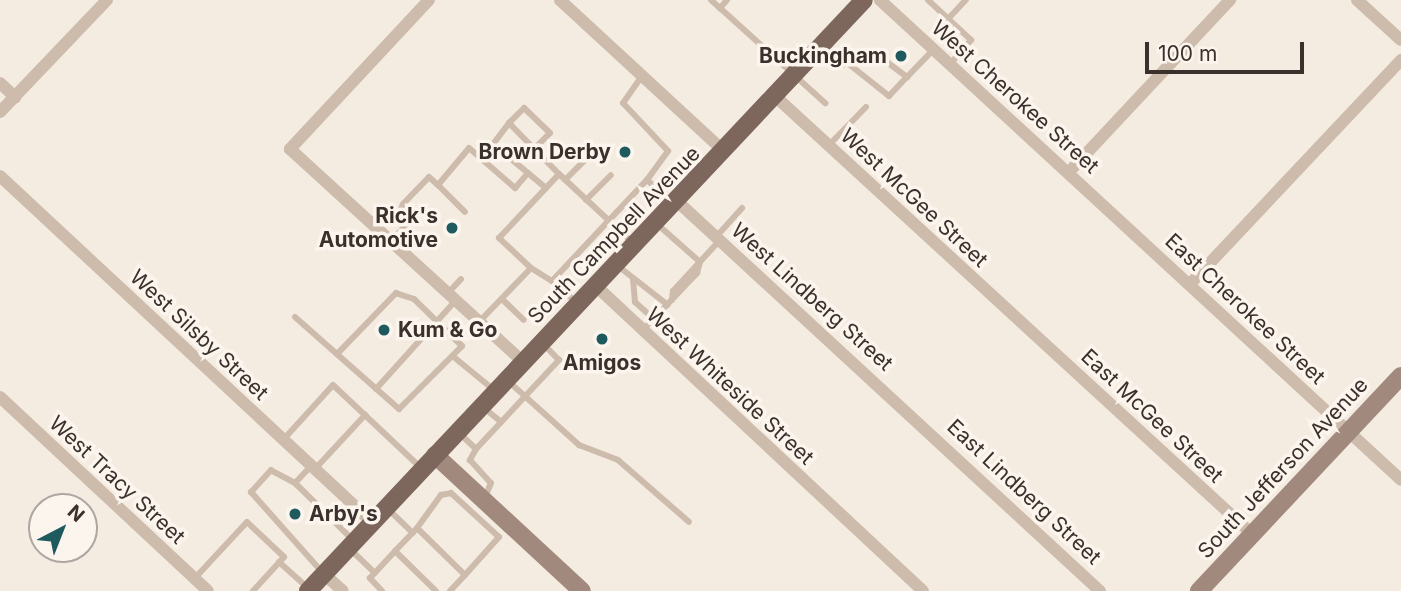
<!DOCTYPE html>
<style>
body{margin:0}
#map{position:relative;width:1401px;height:591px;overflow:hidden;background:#f4ebe1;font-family:Inter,sans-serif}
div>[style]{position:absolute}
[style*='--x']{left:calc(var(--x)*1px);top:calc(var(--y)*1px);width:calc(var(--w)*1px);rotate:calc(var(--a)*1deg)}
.lane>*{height:6px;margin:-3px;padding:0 3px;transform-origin:3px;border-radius:3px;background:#cdbbac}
.street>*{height:12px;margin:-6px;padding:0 6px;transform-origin:6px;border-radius:6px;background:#cdbbac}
.secondary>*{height:18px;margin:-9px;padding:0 9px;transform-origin:9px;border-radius:9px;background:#a18a7d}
.primary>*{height:18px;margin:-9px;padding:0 9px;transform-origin:9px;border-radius:9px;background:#7d675c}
.dots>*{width:19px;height:19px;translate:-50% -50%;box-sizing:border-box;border:4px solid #fbf5ee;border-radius:50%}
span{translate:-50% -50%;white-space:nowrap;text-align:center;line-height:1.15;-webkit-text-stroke:7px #fbf5ee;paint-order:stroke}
.poi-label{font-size:21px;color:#3b302b;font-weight:700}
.right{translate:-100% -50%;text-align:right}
.left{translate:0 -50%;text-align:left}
.street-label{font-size:21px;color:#3b302b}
.north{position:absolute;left:28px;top:493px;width:70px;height:70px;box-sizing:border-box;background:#fbf5ee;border:2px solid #aea6a0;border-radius:50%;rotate:42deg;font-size:19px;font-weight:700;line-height:28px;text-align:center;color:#3b302b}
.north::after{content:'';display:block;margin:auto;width:24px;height:32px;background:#1f5a5e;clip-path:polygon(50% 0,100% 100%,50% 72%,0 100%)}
.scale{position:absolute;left:1145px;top:42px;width:159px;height:32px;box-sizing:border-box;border:4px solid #3b302b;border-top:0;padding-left:9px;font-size:21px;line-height:24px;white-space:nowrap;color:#3b302b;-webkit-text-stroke:5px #fbf5ee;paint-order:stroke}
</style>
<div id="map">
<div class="lane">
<i style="--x:711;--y:0;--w:12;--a:42"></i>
<i style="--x:727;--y:0;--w:11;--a:131"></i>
<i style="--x:720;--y:8;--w:142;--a:42.1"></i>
<i style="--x:928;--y:0;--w:59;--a:42.9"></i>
<i style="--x:971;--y:40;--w:32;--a:131"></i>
<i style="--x:948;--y:19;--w:26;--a:-47"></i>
<i style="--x:821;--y:50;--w:25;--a:40"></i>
<i style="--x:840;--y:66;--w:35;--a:-25"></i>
<i style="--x:872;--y:51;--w:44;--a:36.6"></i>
<i style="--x:907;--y:77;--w:37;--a:-46"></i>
<i style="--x:850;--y:65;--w:50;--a:38.5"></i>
<i style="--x:889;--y:96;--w:26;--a:-47"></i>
<i style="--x:642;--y:76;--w:33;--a:125"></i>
<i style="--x:623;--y:103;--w:66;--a:46.8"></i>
<i style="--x:668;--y:151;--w:36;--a:126"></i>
<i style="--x:509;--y:123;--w:26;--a:127"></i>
<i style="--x:493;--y:144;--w:69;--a:39.7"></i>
<i style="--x:829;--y:145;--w:53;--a:-45.8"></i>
<i style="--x:535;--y:148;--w:21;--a:-45"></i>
<i style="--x:550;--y:133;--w:36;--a:-136"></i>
<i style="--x:524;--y:108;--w:21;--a:135"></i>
<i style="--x:509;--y:123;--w:71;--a:45.6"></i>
<i style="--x:565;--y:180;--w:34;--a:-45"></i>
<i style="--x:438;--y:185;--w:38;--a:45"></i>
<i style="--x:586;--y:200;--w:35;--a:-45"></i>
<i style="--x:716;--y:237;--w:39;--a:-48"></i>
<i style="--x:391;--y:241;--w:23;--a:-47"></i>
<i style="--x:407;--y:224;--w:13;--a:-122"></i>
<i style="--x:400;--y:213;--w:9;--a:-72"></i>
<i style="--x:403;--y:204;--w:37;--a:-46"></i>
<i style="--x:429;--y:177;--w:12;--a:42"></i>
<i style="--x:438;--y:185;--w:48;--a:-50"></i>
<i style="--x:469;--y:148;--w:61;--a:41"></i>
<i style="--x:515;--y:188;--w:20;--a:-49"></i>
<i style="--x:618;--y:266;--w:63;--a:38"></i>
<i style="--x:531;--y:268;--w:44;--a:-136.8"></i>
<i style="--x:499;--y:238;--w:88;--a:-46.8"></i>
<i style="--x:559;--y:174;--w:100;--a:43"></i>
<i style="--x:633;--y:279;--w:23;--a:85"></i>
<i style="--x:635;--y:302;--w:25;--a:42"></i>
<i style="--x:552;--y:281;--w:33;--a:41"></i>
<i style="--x:448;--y:293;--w:19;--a:-47"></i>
<i style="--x:502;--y:299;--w:30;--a:44"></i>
<i style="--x:672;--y:300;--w:9;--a:-84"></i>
<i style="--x:673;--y:291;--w:69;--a:-47.3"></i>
<i style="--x:295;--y:317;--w:139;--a:41.5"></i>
<i style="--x:399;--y:409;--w:89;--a:-45"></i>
<i style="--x:462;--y:346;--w:67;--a:-135.6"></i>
<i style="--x:414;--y:299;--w:19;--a:-162"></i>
<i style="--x:396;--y:293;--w:85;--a:134"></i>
<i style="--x:479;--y:322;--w:75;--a:-46.1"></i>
<i style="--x:531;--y:268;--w:25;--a:32"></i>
<i style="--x:552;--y:281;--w:139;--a:-46.8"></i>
<i style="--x:647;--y:180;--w:30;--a:41"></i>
<i style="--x:643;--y:330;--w:79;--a:-46.5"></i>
<i style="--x:697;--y:273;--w:11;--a:-75"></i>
<i style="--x:700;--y:262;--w:57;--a:-138.5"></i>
<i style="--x:455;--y:358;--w:50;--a:39.4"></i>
<i style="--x:508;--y:381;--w:96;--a:42"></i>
<i style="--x:579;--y:445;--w:42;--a:21"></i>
<i style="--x:618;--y:460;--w:94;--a:41.1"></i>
<i style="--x:376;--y:389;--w:120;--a:-48"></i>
<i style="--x:484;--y:408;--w:22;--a:39"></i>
<i style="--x:459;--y:433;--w:23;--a:43"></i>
<i style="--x:476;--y:449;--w:122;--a:-47"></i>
<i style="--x:559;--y:360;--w:23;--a:-135"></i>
<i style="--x:283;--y:440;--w:74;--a:-47.7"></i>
<i style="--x:333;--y:385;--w:120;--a:43.3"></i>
<i style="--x:476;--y:449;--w:13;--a:119"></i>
<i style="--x:470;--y:460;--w:31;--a:48"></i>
<i style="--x:491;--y:483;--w:15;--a:113"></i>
<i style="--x:311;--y:466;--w:23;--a:133"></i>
<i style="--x:295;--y:483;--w:27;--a:-152"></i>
<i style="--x:271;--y:470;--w:30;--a:132"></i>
<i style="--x:251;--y:492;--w:108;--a:48.4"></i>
<i style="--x:315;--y:469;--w:74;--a:-47.2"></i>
<i style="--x:295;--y:483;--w:81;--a:44.5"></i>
<i style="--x:389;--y:510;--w:33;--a:44"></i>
<i style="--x:417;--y:528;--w:41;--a:-54"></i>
<i style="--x:441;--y:495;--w:10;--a:-11"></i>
<i style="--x:451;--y:493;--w:65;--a:42.5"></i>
<i style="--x:499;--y:537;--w:51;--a:131.8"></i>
<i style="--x:351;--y:550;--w:33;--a:44"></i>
<i style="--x:395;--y:551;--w:32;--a:-46"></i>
<i style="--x:417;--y:528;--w:67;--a:44.4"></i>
<i style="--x:465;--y:575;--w:22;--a:133"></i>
<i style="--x:279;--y:562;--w:39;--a:42"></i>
<i style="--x:195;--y:578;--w:76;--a:-47.1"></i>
<i style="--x:247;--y:522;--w:51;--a:43.4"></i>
<i style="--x:284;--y:557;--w:46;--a:132.4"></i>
<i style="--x:382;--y:591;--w:18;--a:-133"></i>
<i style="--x:370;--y:578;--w:37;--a:-47"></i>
<i style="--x:395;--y:551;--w:57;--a:44.3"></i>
</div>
<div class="street">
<i style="--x:429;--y:0;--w:204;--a:133"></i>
<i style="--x:290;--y:149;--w:316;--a:42.4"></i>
<i style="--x:560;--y:0;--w:224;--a:42.7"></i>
<i style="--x:880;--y:0;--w:708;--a:42.65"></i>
<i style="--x:1357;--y:0;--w:59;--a:42.3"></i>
<i style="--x:0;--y:83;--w:21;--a:43"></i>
<i style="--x:776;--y:97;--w:646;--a:42.55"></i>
<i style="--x:0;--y:112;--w:155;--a:-46.3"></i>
<i style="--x:1069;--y:172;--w:236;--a:-46.9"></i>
<i style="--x:0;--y:176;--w:508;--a:42.93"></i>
<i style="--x:678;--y:202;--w:574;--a:42.67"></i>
<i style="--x:1190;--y:284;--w:308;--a:-46.7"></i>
<i style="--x:596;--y:286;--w:447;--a:43"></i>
<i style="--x:0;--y:397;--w:284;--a:43"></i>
<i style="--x:324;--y:574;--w:25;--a:42"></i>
</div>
<div class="secondary">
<i style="--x:435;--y:455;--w:200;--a:42.8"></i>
<i style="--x:1199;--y:591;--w:295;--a:-46.8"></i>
</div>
<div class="primary">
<i style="--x:308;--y:591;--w:811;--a:-46.75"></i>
</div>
<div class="dots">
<i style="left:901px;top:56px;background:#1f5a5e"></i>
<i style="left:625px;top:152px;background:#1f5a5e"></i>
<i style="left:452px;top:228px;background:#1f5a5e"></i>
<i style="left:384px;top:330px;background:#1f5a5e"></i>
<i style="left:602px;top:339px;background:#1f5a5e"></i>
<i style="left:295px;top:514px;background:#1f5a5e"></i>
</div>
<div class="poi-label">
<span class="right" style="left:887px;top:56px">Buckingham</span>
<span class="right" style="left:611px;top:152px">Brown Derby</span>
<span class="right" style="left:438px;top:228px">Rick's<br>Automotive</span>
<span class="left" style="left:398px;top:330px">Kum &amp; Go</span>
<span style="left:602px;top:363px">Amigos</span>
<span class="left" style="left:309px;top:514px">Arby's</span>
</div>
<div class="street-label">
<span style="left:1015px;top:97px;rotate:42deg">West Cherokee Street</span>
<span style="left:914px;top:198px;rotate:43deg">West McGee Street</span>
<span style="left:614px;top:235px;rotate:-46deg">South Campbell Avenue</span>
<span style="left:812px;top:297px;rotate:42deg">West Lindberg Street</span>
<span style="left:1245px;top:309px;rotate:43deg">East Cherokee Street</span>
<span style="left:199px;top:335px;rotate:43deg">West Silsby Street</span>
<span style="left:730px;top:386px;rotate:43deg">West Whiteside Street</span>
<span style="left:1152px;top:416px;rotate:43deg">East McGee Street</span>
<span style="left:1283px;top:468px;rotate:-47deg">South Jefferson Avenue</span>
<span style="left:117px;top:480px;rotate:43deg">West Tracy Street</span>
<span style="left:1024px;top:492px;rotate:43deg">East Lindberg Street</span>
</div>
<div class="north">N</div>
<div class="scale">100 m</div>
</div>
